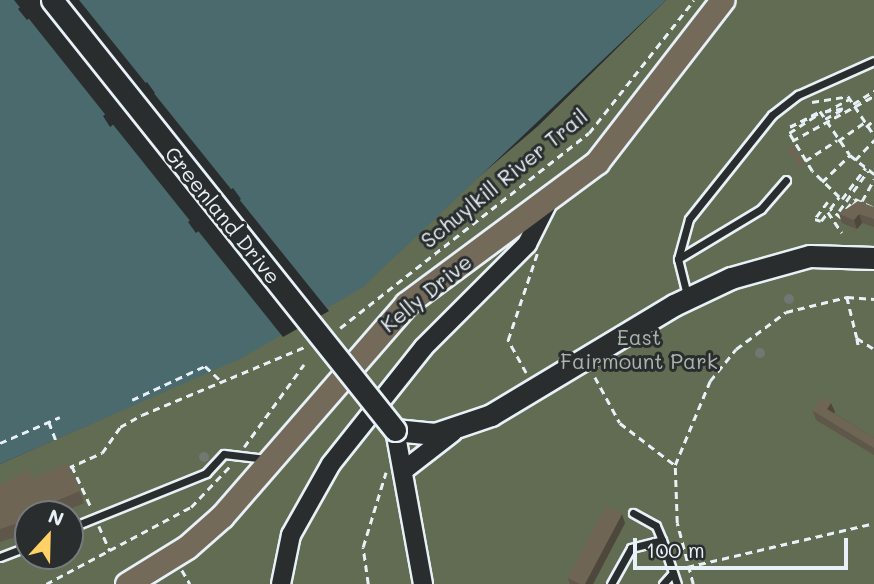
<!DOCTYPE html>
<style>
body{margin:0}
#map{position:relative;width:874px;height:584px;overflow:hidden;background:#2a2d2e;font-family:Mali,sans-serif}
div>[style]{position:absolute}
[style*='--x']{left:calc(var(--x)*1px);top:calc(var(--y)*1px);width:calc(var(--w)*1px);rotate:calc(var(--a)*1deg)}
.green>*{inset:0;background:#616c52}
.water>*{inset:0;background:#4b6a6d}
.pier>*{inset:0;background:#2a2d2e}
.path>*{height:2.5px;margin-top:-1.25px;transform-origin:0;background:repeating-linear-gradient(90deg,#e8f1f8 0 7px,transparent 0 12px)}
.roads{filter:drop-shadow(2px 0 #e8f1f8) drop-shadow(-2px 0 #e8f1f8) drop-shadow(0 2px #e8f1f8) drop-shadow(0 -2px #e8f1f8)}
.service>*{height:7px;margin:-3.5px;padding:0 3.5px;transform-origin:3.5px;border-radius:3.5px;background:#2a2d2e}
.tertiary>*{height:18px;margin:-9px;padding:0 9px;transform-origin:9px;border-radius:9px;background:#2a2d2e}
.secondary>*{height:21px;margin:-10.5px;padding:0 10.5px;transform-origin:10.5px;border-radius:10.5px;background:#2a2d2e}
.primary>*{height:23px;margin:-11.5px;padding:0 11.5px;transform-origin:11.5px;border-radius:11.5px;background:#746a5a}
.bridges{filter:drop-shadow(2px 0 #e8f1f8) drop-shadow(-2px 0 #e8f1f8) drop-shadow(0 2px #e8f1f8) drop-shadow(0 -2px #e8f1f8)}
.secondary-bridge>*{height:21px;margin:-10.5px;padding:0 10.5px;transform-origin:10.5px;border-radius:10.5px;background:#2a2d2e}
.trees>*{width:10px;height:10px;margin:-5px;border-radius:50%;background:#717874}
.wall>*{inset:0;background:#5f5749}
.shaded-wall>*{inset:0;background:#4d473c}
.building>*{inset:0;background:#6e6555;transform-origin:0 0}
span{translate:-50% -50%;white-space:nowrap;text-align:center;line-height:1.15;-webkit-text-stroke:6px #2a2d2e;paint-order:stroke}
.street-label{font-size:21px;color:#e8f1f8}
.park-label{font-size:21px;color:#abb5ad}
.north{position:absolute;left:14px;top:500px;width:70px;height:70px;box-sizing:border-box;background:#2a2d2e;border:2px solid #767b7f;border-radius:50%;rotate:22deg;font-size:19px;font-weight:700;line-height:28px;text-align:center;color:#e8f1f8}
.north::after{content:'';display:block;margin:auto;width:24px;height:32px;background:#ffd166;clip-path:polygon(50% 0,100% 100%,50% 72%,0 100%)}
.scale{position:absolute;left:633px;top:538px;width:215px;height:32px;box-sizing:border-box;border:4px solid #e8f1f8;border-top:0;padding-left:9px;font-size:21px;line-height:24px;white-space:nowrap;color:#e8f1f8;-webkit-text-stroke:5px #2a2d2e;paint-order:stroke}
</style>
<div id="map">
<div class="green">
<i style="clip-path:polygon(evenodd,666px 0,874px 0,874px 584px,0 584px,0 464px,205px 373px,424px 224px,538px 126px,666px 0,28px 514px,70px 514px,70px 556px,28px 556px,28px 514px)"></i>
</div>
<div class="water">
<i style="clip-path:polygon(evenodd,0 0,29px 0,18px 9px,27px 20px,53px 0,666px 0,363px 287px,242px 358px,0 464px,0 0,147px 82px,155px 93px,110px 127px,103px 116px,147px 82px,0 0,233px 188px,241px 199px,196px 233px,188px 222px,233px 188px)"></i>
</div>
<div class="pier">
<i style="clip-path:polygon(evenodd,14px 0,32px 0,22px 9px,27px 15px,47px 0,79px 0,329px 311px,283px 337px,111px 122px,151px 92px,146px 86px,108px 118px,14px 0,232px 193px,236px 198px,197px 228px,193px 223px,232px 193px)"></i>
</div>
<div class="path">
<i style="--x:812;--y:102;--w:36;--a:-9"></i>
<i style="--x:848;--y:96;--w:47;--a:56.3"></i>
<i style="--x:853;--y:104;--w:25;--a:-32"></i>
<i style="--x:825;--y:119;--w:21;--a:-29"></i>
<i style="--x:843;--y:109;--w:18;--a:171"></i>
<i style="--x:825;--y:112;--w:27;--a:-28"></i>
<i style="--x:866;--y:127;--w:11;--a:-41"></i>
<i style="--x:792;--y:141;--w:94;--a:-28.8"></i>
<i style="--x:838;--y:141;--w:32;--a:-35"></i>
<i style="--x:855;--y:160;--w:28;--a:-46"></i>
<i style="--x:805;--y:161;--w:38;--a:-33"></i>
<i style="--x:822;--y:182;--w:39;--a:-44"></i>
<i style="--x:842;--y:199;--w:39;--a:-53"></i>
<i style="--x:862;--y:201;--w:25;--a:-61"></i>
<i style="--x:828;--y:202;--w:21;--a:127"></i>
<i style="--x:815;--y:219;--w:6;--a:18"></i>
<i style="--x:821;--y:221;--w:11;--a:-52"></i>
<i style="--x:828;--y:212;--w:25;--a:56"></i>
<i style="--x:852;--y:206;--w:8;--a:-50"></i>
<i style="--x:846;--y:209;--w:13;--a:-48"></i>
<i style="--x:855;--y:199;--w:21;--a:25"></i>
<i style="--x:839;--y:211;--w:49;--a:-54.1"></i>
<i style="--x:841;--y:218;--w:14;--a:-141"></i>
<i style="--x:830;--y:209;--w:15;--a:-53"></i>
<i style="--x:839;--y:197;--w:37;--a:-136"></i>
<i style="--x:812;--y:171;--w:44;--a:-121.2"></i>
<i style="--x:789;--y:133;--w:35;--a:-33"></i>
<i style="--x:818;--y:114;--w:31;--a:155"></i>
<i style="--x:790;--y:127;--w:34;--a:-28"></i>
<i style="--x:820;--y:111;--w:53;--a:55.7"></i>
<i style="--x:850;--y:155;--w:31;--a:38"></i>
<i style="--x:847;--y:297;--w:42;--a:76.3"></i>
<i style="--x:857;--y:338;--w:20;--a:33"></i>
<i style="--x:340;--y:328;--w:316;--a:-38.1"></i>
<i style="--x:589;--y:133;--w:169;--a:-51.7"></i>
<i style="--x:857;--y:338;--w:11;--a:80"></i>
<i style="--x:526;--y:373;--w:38;--a:-119"></i>
<i style="--x:508;--y:340;--w:91;--a:-71.4"></i>
<i style="--x:595;--y:377;--w:52;--a:61.5"></i>
<i style="--x:620;--y:423;--w:69;--a:37.4"></i>
<i style="--x:132;--y:400;--w:81;--a:-25"></i>
<i style="--x:205;--y:366;--w:21;--a:43"></i>
<i style="--x:49;--y:422;--w:19;--a:69"></i>
<i style="--x:0;--y:443;--w:65;--a:-23.4"></i>
<i style="--x:244;--y:447;--w:102;--a:-54.1"></i>
<i style="--x:72;--y:466;--w:45;--a:65.1"></i>
<i style="--x:68;--y:468;--w:37;--a:-24"></i>
<i style="--x:102;--y:453;--w:32;--a:-55"></i>
<i style="--x:120;--y:427;--w:25;--a:-29"></i>
<i style="--x:142;--y:415;--w:179;--a:-22.7"></i>
<i style="--x:99;--y:526;--w:27;--a:66"></i>
<i style="--x:687;--y:567;--w:192;--a:-13.2"></i>
<i style="--x:182;--y:570;--w:16;--a:60"></i>
<i style="--x:46;--y:584;--w:164;--a:-28"></i>
<i style="--x:191;--y:507;--w:59;--a:-46.4"></i>
<i style="--x:368;--y:584;--w:37;--a:-98"></i>
<i style="--x:363;--y:547;--w:78;--a:-73"></i>
<i style="--x:693;--y:584;--w:63;--a:-104.7"></i>
<i style="--x:677;--y:523;--w:58;--a:-92"></i>
<i style="--x:675;--y:465;--w:91;--a:-67.4"></i>
<i style="--x:710;--y:381;--w:41;--a:-50.9"></i>
<i style="--x:736;--y:349;--w:62;--a:-36.5"></i>
<i style="--x:786;--y:312;--w:63;--a:-13.8"></i>
<i style="--x:847;--y:297;--w:27;--a:4"></i>
</div>
<div class="roads">
<div class="service">
<i style="--x:678;--y:259;--w:97;--a:-31.1"></i>
<i style="--x:761;--y:209;--w:38;--a:-49"></i>
<i style="--x:687;--y:295;--w:37;--a:-104"></i>
<i style="--x:678;--y:259;--w:41;--a:-74.6"></i>
<i style="--x:689;--y:219;--w:133;--a:-51.4"></i>
<i style="--x:772;--y:115;--w:33;--a:-38"></i>
<i style="--x:798;--y:95;--w:83;--a:-24.1"></i>
<i style="--x:633;--y:513;--w:26;--a:29"></i>
<i style="--x:656;--y:526;--w:15;--a:67"></i>
<i style="--x:70;--y:528;--w:147;--a:-22"></i>
<i style="--x:206;--y:473;--w:26;--a:-47"></i>
<i style="--x:224;--y:454;--w:42;--a:6.8"></i>
<i style="--x:0;--y:557;--w:30;--a:-21"></i>
<i style="--x:611;--y:584;--w:41;--a:-60.9"></i>
<i style="--x:631;--y:548;--w:32;--a:-14"></i>
<i style="--x:662;--y:540;--w:46;--a:71.2"></i>
<i style="--x:663;--y:584;--w:15;--a:-48"></i>
</div>
<div class="tertiary">
<i style="--x:395;--y:430;--w:157;--a:79.7"></i>
<i style="--x:403;--y:471;--w:62;--a:-37.8"></i>
<i style="--x:281;--y:584;--w:50;--a:-78.5"></i>
<i style="--x:291;--y:535;--w:81;--a:-60.6"></i>
<i style="--x:331;--y:464;--w:149;--a:-51.5"></i>
<i style="--x:424;--y:347;--w:146;--a:-45"></i>
<i style="--x:527;--y:244;--w:45;--a:-63.4"></i>
</div>
<div class="secondary">
<i style="--x:395;--y:430;--w:40;--a:5.7"></i>
<i style="--x:435;--y:434;--w:59;--a:-18.7"></i>
<i style="--x:491;--y:415;--w:214;--a:-31"></i>
<i style="--x:674;--y:305;--w:63;--a:-25.3"></i>
<i style="--x:731;--y:278;--w:82;--a:-15.6"></i>
<i style="--x:810;--y:256;--w:64;--a:1.8"></i>
</div>
<div class="primary">
<i style="--x:127;--y:584;--w:70;--a:-31.7"></i>
<i style="--x:187;--y:547;--w:47;--a:-41.5"></i>
<i style="--x:222;--y:516;--w:281;--a:-49"></i>
<i style="--x:406;--y:304;--w:238;--a:-36.6"></i>
<i style="--x:597;--y:162;--w:205;--a:-52.3"></i>
</div>
</div>
<div class="bridges">
<div class="secondary-bridge">
<i style="--x:52;--y:0;--w:550;--a:51.42"></i>
</div>
</div>
<div class="trees">
<i style="left:789px;top:299px"></i>
<i style="left:760px;top:353px"></i>
<i style="left:204px;top:457px"></i>
</div>
<div class="wall">
<i style="clip-path:polygon(874px 207px,874px 227px,862px 223px,857px 229px,842px 223px,839px 214px)"></i>
<i style="clip-path:polygon(813px 411px,835px 412px,834px 413px,874px 438px,874px 455px,816px 420px)"></i>
<i style="clip-path:polygon(32px 479px,80px 491px,84px 503px,58px 514px,28px 514px,28px 533px,0 542px,0 486px)"></i>
<i style="clip-path:polygon(625px 523px,593px 584px,570px 584px,568px 578px)"></i>
</div>
<div class="shaded-wall">
<i style="clip-path:polygon(859px 214px,862px 223px,857px 229px,854px 220px)"></i>
<i style="clip-path:polygon(831px 403px,835px 412px,831px 419px,827px 409px)"></i>
<i style="clip-path:polygon(622px 514px,625px 523px,593px 584px,585px 584px)"></i>
</div>
<div class="building">
<i style="left:791px;top:145px;width:23px;height:6px;rotate:56deg"></i>
<i style="clip-path:polygon(858px 201px,874px 207px,874px 219px,859px 214px,854px 220px,839px 214px)"></i>
<i style="clip-path:polygon(822px 397px,831px 403px,827px 409px,874px 438px,874px 448px,813px 411px)"></i>
<i style="clip-path:polygon(68px 463px,80px 491px,44px 506px,47px 514px,28px 514px,28px 520px,0 529px,0 486px,28px 470px,32px 479px)"></i>
<i style="clip-path:polygon(606px 505px,622px 514px,585px 584px,580px 584px,568px 578px)"></i>
</div>
<div class="street-label">
<span style="left:504px;top:178px;rotate:-39deg">Schuylkill River Trail</span>
<span style="left:223px;top:215px;rotate:51deg">Greenland Drive</span>
<span style="left:426px;top:293px;rotate:-39deg">Kelly Drive</span>
</div>
<div class="park-label">
<span style="left:639px;top:349px">East<br>Fairmount Park</span>
</div>
<div class="north">N</div>
<div class="scale">100 m</div>
</div>
